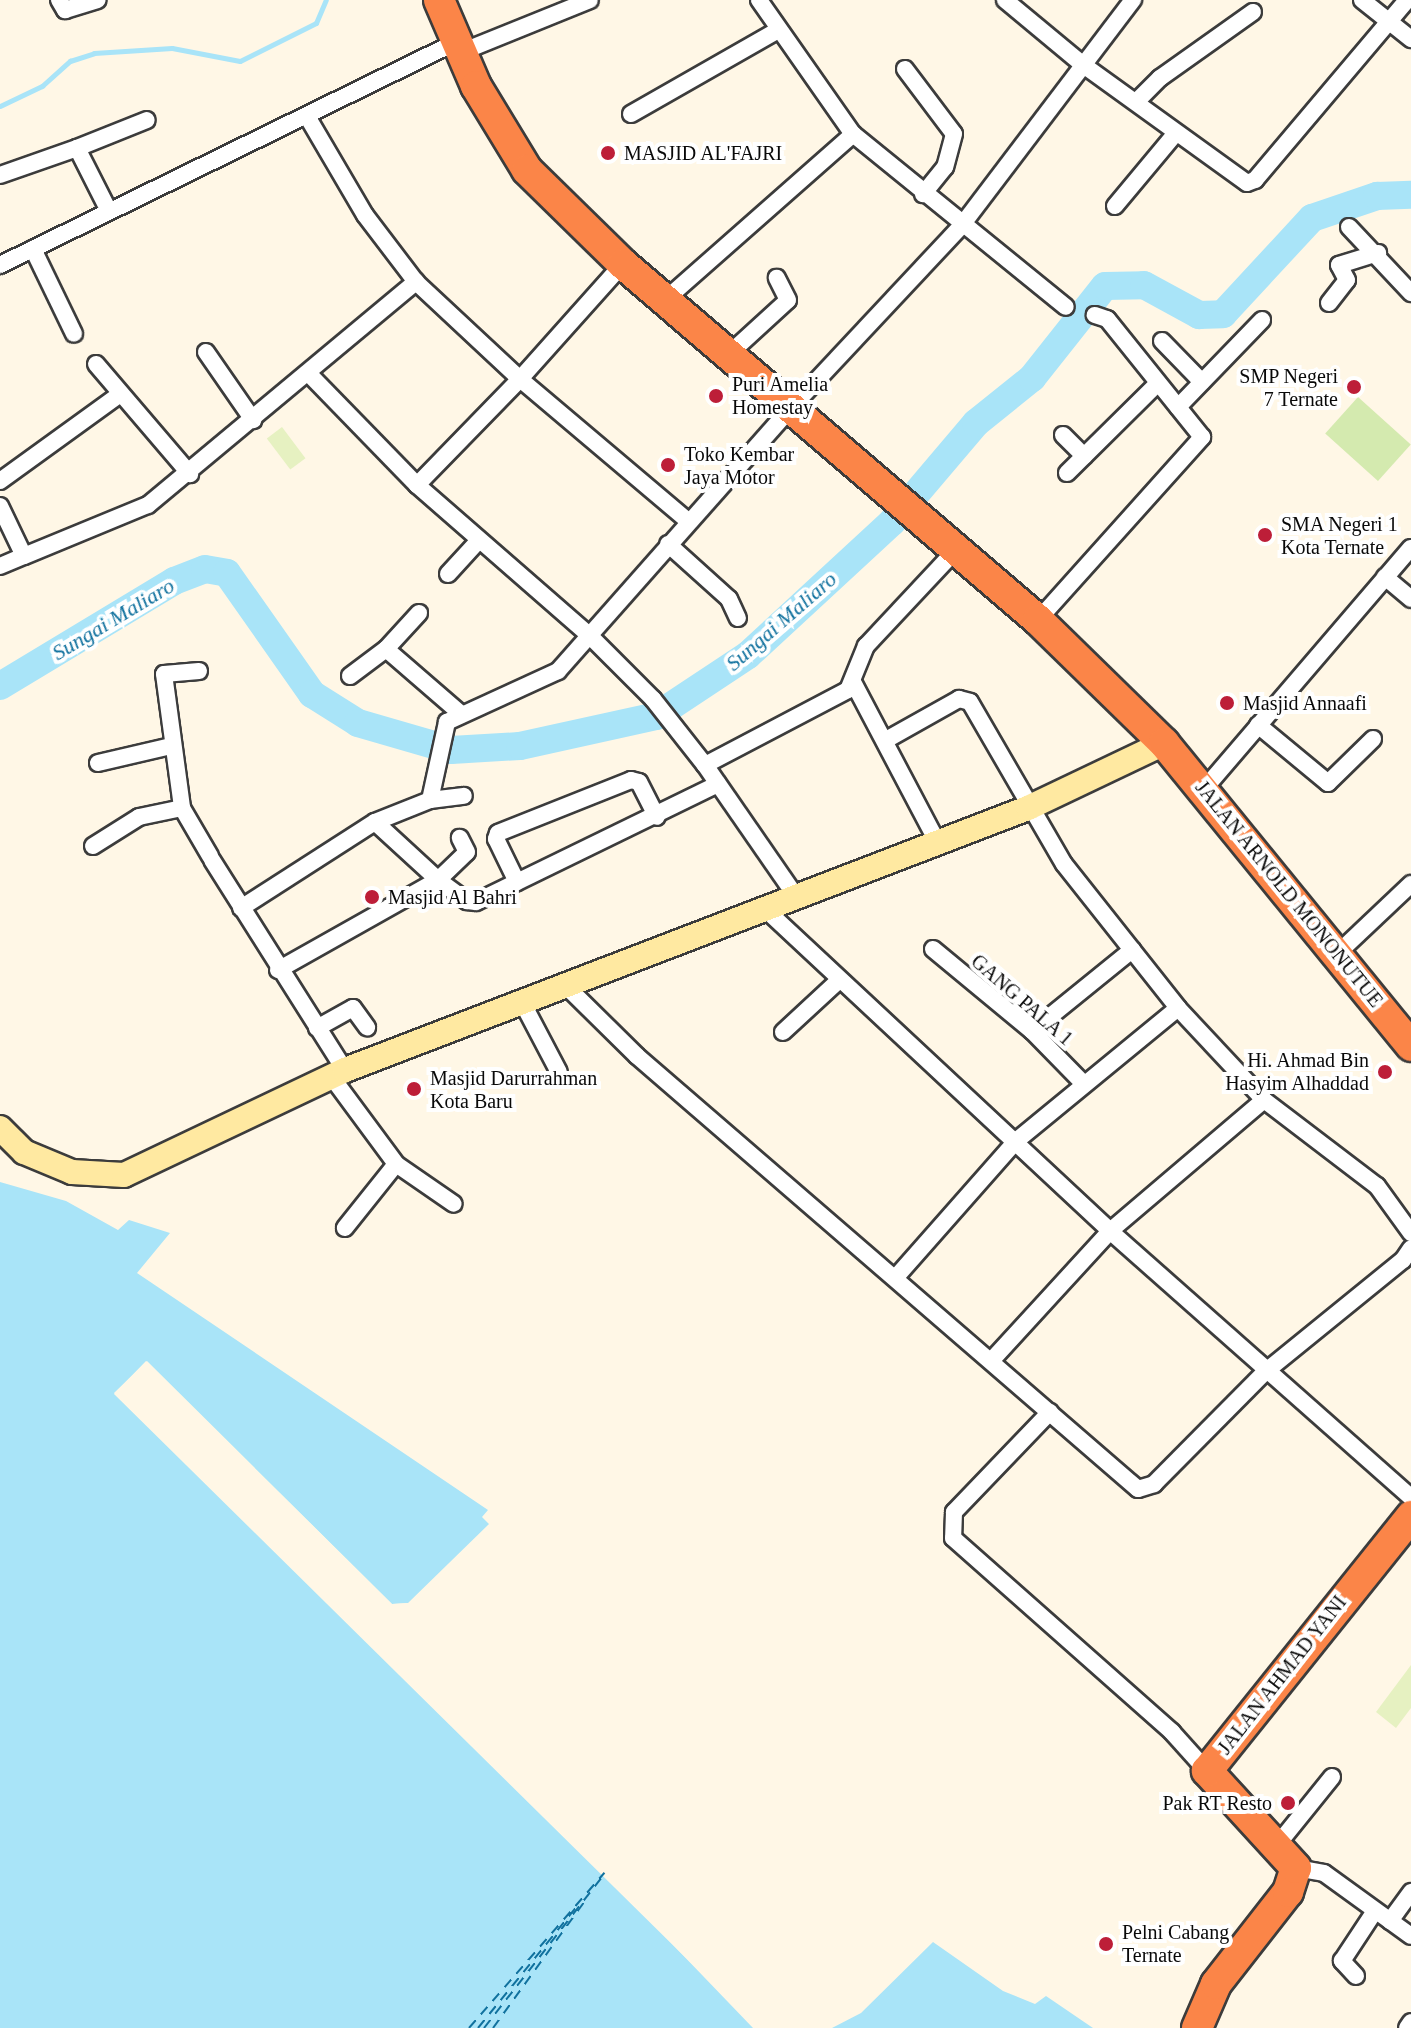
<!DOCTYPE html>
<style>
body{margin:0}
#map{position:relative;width:1411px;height:2028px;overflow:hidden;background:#fff7e6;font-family:"Times New Roman",serif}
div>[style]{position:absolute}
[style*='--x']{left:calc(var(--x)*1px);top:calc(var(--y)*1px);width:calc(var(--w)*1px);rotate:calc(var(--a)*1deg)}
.green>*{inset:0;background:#d4eaaf;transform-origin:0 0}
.pitch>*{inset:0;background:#e6f1c1;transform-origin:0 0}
.water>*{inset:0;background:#a9e4f8}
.pier>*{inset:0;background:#fff7e6}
.stream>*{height:5px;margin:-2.5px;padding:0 2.5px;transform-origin:2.5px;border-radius:2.5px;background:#a9e4f8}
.river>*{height:28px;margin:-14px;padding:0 14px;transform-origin:14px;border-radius:14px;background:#a9e4f8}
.ferry>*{height:2px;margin-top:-1px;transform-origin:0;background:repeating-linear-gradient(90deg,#10719e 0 10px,transparent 0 18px)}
.roads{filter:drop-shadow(2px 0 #3c3c3c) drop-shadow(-2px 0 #3c3c3c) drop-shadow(0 2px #3c3c3c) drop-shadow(0 -2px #3c3c3c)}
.street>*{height:16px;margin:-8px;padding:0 8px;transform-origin:8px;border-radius:8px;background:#fff}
.secondary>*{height:24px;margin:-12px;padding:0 12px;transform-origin:12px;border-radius:12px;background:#ffe9a1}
.highway>*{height:30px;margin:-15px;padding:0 15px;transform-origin:15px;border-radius:15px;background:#fb8548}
.dots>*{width:22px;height:22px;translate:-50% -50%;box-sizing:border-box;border:4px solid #fff;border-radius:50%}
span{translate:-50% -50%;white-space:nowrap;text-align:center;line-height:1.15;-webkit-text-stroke:8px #fff;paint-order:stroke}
.poi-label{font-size:20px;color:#090909}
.left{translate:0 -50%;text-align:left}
.right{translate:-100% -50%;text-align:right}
.street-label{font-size:20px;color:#090909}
.water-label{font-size:22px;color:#10719e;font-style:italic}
</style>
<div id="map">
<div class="green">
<i style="left:1358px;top:397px;width:71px;height:49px;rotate:42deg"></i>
</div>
<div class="pitch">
<i style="left:282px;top:427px;width:39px;height:19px;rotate:53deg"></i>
<i style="clip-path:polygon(1411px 1665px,1411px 1708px,1396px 1728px,1376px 1712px)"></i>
</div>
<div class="water">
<i style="clip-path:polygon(0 1182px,66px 1201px,118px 1230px,129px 1220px,170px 1233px,137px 1273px,488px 1510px,482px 1517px,489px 1524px,408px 1603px,392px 1604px,147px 1361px,114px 1393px,604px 1873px,753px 2028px,0 2028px)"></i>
<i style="clip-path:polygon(933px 1942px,1003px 1991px,1035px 2004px,1046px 1996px,1093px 2028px,832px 2028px,861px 2013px)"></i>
</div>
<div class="pier">
<i style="clip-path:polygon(146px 1361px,392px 1604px,409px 1603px,492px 1527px,411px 1606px,391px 1608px,146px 1366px,120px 1393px,606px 1870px,757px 2028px,114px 1394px)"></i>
</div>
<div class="stream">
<i style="--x:0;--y:106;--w:47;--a:-25.5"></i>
<i style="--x:42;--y:86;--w:38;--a:-42"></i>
<i style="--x:70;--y:61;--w:25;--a:-18"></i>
<i style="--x:94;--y:53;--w:78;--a:-3.7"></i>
<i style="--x:172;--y:48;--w:69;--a:10.8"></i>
<i style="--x:240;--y:61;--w:85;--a:-26.6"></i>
<i style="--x:316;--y:23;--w:25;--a:-67"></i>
</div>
<div class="river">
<i style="--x:0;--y:686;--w:203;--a:-31.1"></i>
<i style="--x:174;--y:581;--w:33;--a:-21"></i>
<i style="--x:205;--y:569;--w:22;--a:10"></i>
<i style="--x:227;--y:573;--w:148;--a:54.9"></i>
<i style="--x:312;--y:694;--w:54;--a:32.2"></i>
<i style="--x:358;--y:723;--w:97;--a:16.2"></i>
<i style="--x:451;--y:750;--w:69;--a:-3.3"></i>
<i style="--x:520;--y:746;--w:139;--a:-12.4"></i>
<i style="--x:656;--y:716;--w:110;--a:-33.5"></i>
<i style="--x:748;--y:655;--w:196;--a:-42.7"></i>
<i style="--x:892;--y:522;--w:130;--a:-49.7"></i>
<i style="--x:976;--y:423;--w:72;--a:-38.8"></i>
<i style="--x:1032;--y:378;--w:117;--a:-51.6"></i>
<i style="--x:1105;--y:286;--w:39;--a:-1"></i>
<i style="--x:1144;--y:285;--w:63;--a:28.6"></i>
<i style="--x:1199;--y:315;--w:24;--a:-2"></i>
<i style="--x:1223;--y:314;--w:131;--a:-47.2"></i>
<i style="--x:1312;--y:218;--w:69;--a:-18.7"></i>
<i style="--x:1377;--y:196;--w:34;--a:-2"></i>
</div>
<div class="ferry">
<i style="--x:469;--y:2028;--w:206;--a:-48.9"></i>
<i style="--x:478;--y:2028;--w:159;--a:-50.9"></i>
<i style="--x:484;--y:2028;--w:190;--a:-52"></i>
<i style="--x:493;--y:2028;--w:162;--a:-54.1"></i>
</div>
<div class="roads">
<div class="street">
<i style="--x:59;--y:0;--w:12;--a:59"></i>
<i style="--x:65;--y:10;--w:34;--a:-17"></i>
<i style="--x:759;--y:0;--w:164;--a:55"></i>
<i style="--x:853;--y:134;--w:274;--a:39.1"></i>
<i style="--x:1005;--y:0;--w:100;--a:39.7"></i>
<i style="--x:1082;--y:64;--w:203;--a:35.8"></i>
<i style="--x:1247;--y:183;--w:9;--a:-21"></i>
<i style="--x:1255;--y:180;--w:236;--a:-49.8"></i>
<i style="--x:1362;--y:0;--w:63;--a:38.5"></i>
<i style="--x:459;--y:53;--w:141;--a:-22"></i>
<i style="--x:905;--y:69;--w:81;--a:53"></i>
<i style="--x:954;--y:134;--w:34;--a:105"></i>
<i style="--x:945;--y:167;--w:35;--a:129"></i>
<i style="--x:1136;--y:102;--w:34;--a:-45"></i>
<i style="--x:1160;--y:78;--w:114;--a:-35.4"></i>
<i style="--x:631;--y:114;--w:169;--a:-29.7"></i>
<i style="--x:77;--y:148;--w:75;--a:-21.8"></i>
<i style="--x:0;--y:175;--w:82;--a:-19.3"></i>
<i style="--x:77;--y:148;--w:71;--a:63.1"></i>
<i style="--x:1115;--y:206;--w:94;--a:-50.2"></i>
<i style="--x:1349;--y:227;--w:91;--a:46.8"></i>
<i style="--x:33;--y:249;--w:94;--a:64.2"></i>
<i style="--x:0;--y:265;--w:505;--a:-26.06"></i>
<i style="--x:416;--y:282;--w:142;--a:43"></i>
<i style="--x:520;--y:379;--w:154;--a:-48.2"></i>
<i style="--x:665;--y:300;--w:251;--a:-41.4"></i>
<i style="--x:1329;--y:303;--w:29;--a:-52"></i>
<i style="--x:1347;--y:280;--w:17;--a:-118"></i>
<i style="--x:1339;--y:265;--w:41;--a:-17.1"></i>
<i style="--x:1162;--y:341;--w:57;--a:45.7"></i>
<i style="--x:206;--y:352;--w:83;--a:55.3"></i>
<i style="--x:728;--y:355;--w:81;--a:-42.5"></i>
<i style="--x:788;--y:300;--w:25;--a:-117"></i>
<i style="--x:96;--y:364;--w:145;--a:49.5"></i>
<i style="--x:310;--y:375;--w:153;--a:45.8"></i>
<i style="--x:417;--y:485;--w:228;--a:41.1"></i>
<i style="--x:589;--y:635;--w:91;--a:45"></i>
<i style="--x:653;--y:699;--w:84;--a:51.8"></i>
<i style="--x:705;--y:765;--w:158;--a:55.3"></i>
<i style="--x:1178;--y:407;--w:121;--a:-46"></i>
<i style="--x:1063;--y:435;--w:30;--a:45"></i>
<i style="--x:1067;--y:473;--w:125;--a:-44.7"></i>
<i style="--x:0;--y:481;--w:148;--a:-35.9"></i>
<i style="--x:417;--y:485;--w:148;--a:-45.8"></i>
<i style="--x:520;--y:379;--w:220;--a:40.2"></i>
<i style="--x:0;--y:506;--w:55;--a:64.4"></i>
<i style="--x:24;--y:556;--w:134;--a:-22.4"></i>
<i style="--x:148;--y:505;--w:349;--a:-39.8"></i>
<i style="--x:416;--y:282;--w:84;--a:-127.3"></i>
<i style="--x:365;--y:215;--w:113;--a:-120.4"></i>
<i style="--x:668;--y:544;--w:82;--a:42"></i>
<i style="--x:729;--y:599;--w:21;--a:65"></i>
<i style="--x:0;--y:566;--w:26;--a:-23"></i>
<i style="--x:448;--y:574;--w:46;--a:-47.6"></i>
<i style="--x:1385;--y:577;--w:34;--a:40"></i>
<i style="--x:419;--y:613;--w:49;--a:132.5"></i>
<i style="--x:386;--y:649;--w:99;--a:40.9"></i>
<i style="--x:1038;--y:620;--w:246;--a:-48.1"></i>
<i style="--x:1202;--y:437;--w:151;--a:-128.8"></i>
<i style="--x:1107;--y:319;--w:13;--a:-162"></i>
<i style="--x:199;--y:671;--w:35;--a:175"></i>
<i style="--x:164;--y:674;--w:135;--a:82.3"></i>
<i style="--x:182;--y:808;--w:56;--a:59.7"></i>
<i style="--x:350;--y:676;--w:45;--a:-36.9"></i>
<i style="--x:853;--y:682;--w:180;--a:62.2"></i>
<i style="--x:1258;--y:725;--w:91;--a:39.6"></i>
<i style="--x:1328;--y:783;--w:63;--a:-44.4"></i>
<i style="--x:886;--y:740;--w:84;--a:-29.3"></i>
<i style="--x:959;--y:699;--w:11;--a:15"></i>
<i style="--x:970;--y:702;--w:187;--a:59.9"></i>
<i style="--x:1064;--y:864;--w:184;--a:51.6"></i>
<i style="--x:1178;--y:1008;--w:210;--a:140.6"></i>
<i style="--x:1016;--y:1141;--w:181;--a:131.4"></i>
<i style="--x:98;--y:763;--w:75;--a:-13.1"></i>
<i style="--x:705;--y:765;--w:161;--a:-27.7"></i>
<i style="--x:848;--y:690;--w:48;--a:-67.8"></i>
<i style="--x:866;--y:646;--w:130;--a:-46.9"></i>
<i style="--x:1205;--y:788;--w:316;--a:-49.4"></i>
<i style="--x:430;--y:800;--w:34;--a:-7"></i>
<i style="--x:375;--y:822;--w:86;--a:42.6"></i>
<i style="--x:438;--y:880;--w:40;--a:-44"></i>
<i style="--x:467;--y:852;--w:16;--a:-117"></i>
<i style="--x:93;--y:846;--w:54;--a:-32.2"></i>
<i style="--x:139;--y:817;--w:44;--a:-11.8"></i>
<i style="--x:212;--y:860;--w:249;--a:57.7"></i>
<i style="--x:517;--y:882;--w:48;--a:-116"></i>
<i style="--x:496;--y:839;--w:6;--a:-72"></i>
<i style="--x:498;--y:833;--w:143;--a:-21.7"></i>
<i style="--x:631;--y:780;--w:8;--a:14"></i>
<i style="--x:639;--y:782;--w:39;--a:63"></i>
<i style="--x:241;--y:908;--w:159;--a:-32.7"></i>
<i style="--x:375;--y:822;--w:59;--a:-21.8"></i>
<i style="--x:430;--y:800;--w:80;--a:-77.7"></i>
<i style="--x:447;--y:722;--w:122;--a:-24.7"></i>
<i style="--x:558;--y:671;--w:349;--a:-48.5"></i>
<i style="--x:789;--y:410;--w:253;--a:-46.9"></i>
<i style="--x:962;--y:225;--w:283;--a:-52.8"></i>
<i style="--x:764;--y:908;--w:473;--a:43"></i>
<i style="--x:1110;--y:1231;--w:402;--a:41.5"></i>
<i style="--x:933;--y:949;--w:129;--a:39.6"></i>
<i style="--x:1032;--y:1031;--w:73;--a:45.6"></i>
<i style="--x:1337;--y:954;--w:102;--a:-43.4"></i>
<i style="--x:278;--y:970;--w:184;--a:-29.4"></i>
<i style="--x:438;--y:880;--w:36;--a:36"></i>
<i style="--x:467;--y:901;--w:9;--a:6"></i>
<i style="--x:476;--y:902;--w:269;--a:-26"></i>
<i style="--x:563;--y:983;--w:104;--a:44.6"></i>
<i style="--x:637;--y:1056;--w:662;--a:40.84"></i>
<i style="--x:1138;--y:1489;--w:17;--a:-17"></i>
<i style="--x:1154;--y:1484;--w:158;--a:-45.3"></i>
<i style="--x:1265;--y:1372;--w:178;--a:-39.1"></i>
<i style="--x:1403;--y:1260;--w:14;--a:-56"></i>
<i style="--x:521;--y:1000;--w:81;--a:62.2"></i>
<i style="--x:317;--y:1028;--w:41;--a:-29.1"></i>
<i style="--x:353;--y:1008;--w:24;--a:54"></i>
<i style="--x:1032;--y:1031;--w:129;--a:-39"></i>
<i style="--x:783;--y:1032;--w:75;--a:-42.8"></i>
<i style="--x:331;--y:1076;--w:109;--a:53.5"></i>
<i style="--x:396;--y:1164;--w:82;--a:128.6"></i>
<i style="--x:1264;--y:1100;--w:142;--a:37.3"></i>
<i style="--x:1377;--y:1186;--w:58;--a:54.1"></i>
<i style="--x:396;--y:1164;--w:70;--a:34.6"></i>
<i style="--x:991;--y:1361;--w:176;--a:-47.5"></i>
<i style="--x:1110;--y:1231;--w:202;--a:-40.4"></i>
<i style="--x:1264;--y:1100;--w:126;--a:-133.1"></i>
<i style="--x:1050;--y:1412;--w:139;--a:133.8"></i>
<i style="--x:954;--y:1512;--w:26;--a:92"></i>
<i style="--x:953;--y:1538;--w:293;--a:41.5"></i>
<i style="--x:1172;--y:1732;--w:52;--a:48.1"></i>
<i style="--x:1278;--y:1844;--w:86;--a:-51.1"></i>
<i style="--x:1296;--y:1868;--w:28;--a:10"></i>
<i style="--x:1324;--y:1873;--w:107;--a:35.9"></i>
<i style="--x:1390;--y:1921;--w:36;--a:-54"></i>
<i style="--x:1356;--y:1976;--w:21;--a:-133"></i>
<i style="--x:1342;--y:1961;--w:60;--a:-56.6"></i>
<i style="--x:1407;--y:2028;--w:7;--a:-56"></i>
</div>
<div class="secondary">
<i style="--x:0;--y:1128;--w:34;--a:45"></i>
<i style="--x:24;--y:1152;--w:52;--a:22.6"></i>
<i style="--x:72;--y:1172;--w:52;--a:3.3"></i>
<i style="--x:124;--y:1175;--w:245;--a:-25.4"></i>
<i style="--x:345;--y:1070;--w:732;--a:-20.99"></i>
<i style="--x:1028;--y:808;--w:151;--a:-25.5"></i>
</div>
<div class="highway">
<i style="--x:439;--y:0;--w:94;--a:66.7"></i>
<i style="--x:476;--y:86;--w:98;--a:58.7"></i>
<i style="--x:527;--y:170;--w:134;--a:44.4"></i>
<i style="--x:623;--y:264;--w:547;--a:40.62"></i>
<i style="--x:1038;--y:620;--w:176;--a:44.3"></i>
<i style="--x:1164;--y:743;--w:391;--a:50.8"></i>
<i style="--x:1197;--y:2028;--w:48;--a:-66.6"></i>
<i style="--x:1216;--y:1984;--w:117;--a:-52"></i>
<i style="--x:1288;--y:1892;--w:25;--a:-72"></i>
<i style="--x:1296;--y:1868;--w:132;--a:-132.5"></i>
<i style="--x:1207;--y:1771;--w:327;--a:-51.3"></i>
</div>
</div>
<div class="dots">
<i style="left:608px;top:153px;background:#bd1e38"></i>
<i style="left:1354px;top:387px;background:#bd1e38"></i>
<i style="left:716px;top:396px;background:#bd1e38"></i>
<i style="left:668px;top:465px;background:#bd1e38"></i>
<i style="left:1265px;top:535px;background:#bd1e38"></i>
<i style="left:1227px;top:703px;background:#bd1e38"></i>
<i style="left:372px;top:897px;background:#bd1e38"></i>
<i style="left:1385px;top:1072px;background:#bd1e38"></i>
<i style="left:414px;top:1089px;background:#bd1e38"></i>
<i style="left:1288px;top:1803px;background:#bd1e38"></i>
<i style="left:1106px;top:1944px;background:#bd1e38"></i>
</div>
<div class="poi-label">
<span class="left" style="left:624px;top:153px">MASJID AL'FAJRI</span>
<span class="right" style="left:1338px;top:388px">SMP Negeri<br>7 Ternate</span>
<span class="left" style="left:732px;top:396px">Puri Amelia<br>Homestay</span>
<span class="left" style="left:684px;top:466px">Toko Kembar<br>Jaya Motor</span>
<span class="left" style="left:1281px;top:536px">SMA Negeri 1<br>Kota Ternate</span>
<span class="left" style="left:1243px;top:703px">Masjid Annaafi</span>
<span class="left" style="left:388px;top:897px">Masjid Al Bahri</span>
<span class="right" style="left:1369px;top:1072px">Hi. Ahmad Bin<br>Hasyim Alhaddad</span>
<span class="left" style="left:430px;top:1090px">Masjid Darurrahman<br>Kota Baru</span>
<span class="right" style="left:1272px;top:1803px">Pak RT Resto</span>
<span class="left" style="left:1122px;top:1944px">Pelni Cabang<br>Ternate</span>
</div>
<div class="street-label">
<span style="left:1289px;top:894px;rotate:51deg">JALAN ARNOLD MONONUTUE</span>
<span style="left:1022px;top:1000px;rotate:41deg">GANG PALA 1</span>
<span style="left:1282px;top:1675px;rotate:-52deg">JALAN AHMAD YANI</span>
</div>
<div class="water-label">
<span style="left:113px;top:619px;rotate:-31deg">Sungai Maliaro</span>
<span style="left:781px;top:621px;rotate:-41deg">Sungai Maliaro</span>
</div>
</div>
